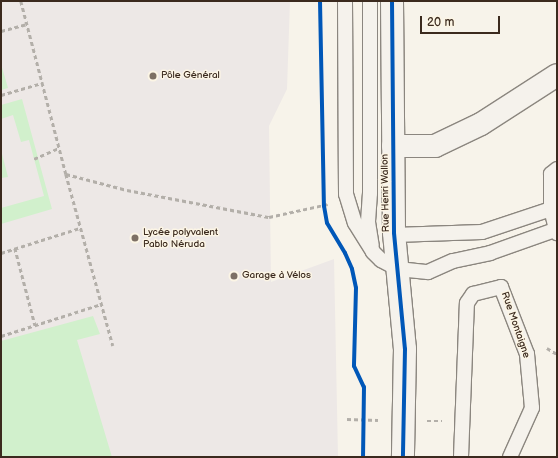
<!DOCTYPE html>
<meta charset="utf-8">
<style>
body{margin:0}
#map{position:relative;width:558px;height:458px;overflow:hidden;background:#f7f3ea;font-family:"Balsamiq Sans",sans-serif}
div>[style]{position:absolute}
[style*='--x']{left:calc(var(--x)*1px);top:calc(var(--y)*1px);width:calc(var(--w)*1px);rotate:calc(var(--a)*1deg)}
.built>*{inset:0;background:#ede8e6}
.green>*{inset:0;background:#d1f0cc}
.path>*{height:2.5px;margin-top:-1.25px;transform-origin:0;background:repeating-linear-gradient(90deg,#b3afa9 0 4px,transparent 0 7px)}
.roads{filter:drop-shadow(1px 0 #8b867f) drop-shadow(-1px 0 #8b867f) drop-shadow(0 1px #8b867f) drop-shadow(0 -1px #8b867f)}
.service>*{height:14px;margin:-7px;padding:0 7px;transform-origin:7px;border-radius:7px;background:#f5f2ec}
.minor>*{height:22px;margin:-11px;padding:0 11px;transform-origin:11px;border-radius:11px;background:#f5f2ec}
.cycleway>*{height:4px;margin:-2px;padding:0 2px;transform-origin:2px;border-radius:2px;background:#0057b8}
.dots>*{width:11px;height:11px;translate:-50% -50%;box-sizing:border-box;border:2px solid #fcf5e5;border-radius:50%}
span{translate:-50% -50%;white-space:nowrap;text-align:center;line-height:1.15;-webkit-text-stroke:3px #fcf5e5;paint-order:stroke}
.poi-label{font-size:10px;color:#3b2a1e}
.left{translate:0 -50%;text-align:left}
.street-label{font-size:10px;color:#3b2a1e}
.frame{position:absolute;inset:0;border:2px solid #3b2a1e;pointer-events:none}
.scale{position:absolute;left:420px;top:16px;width:80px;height:18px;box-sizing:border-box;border:2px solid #3b2a1e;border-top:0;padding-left:5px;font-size:12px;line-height:14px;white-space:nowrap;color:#3b2a1e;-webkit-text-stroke:3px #fcf5e5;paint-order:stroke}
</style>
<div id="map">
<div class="built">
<i style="clip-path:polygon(1px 1px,290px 1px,287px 89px,269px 126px,271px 282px,334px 259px,338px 457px,1px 457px)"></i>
</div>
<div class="green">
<i style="clip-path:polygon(1px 64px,8px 88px,1px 90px)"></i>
<i style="clip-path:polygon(22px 99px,52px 209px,1px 224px,1px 208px,44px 196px,29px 140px,21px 142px,13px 115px,1px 119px,1px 105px)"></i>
<i style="clip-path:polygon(1px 150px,8px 177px,1px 178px)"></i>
<i style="clip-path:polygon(93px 316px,100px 334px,77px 340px,112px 457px,1px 457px,1px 341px)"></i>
</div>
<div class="path">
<i style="--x:21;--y:1;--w:179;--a:75.4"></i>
<i style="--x:66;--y:174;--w:63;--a:14.7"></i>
<i style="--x:127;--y:190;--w:145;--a:10.8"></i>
<i style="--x:269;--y:217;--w:60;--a:-12.4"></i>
<i style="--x:1;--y:31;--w:27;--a:-15"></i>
<i style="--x:1;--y:95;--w:43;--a:-16.3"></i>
<i style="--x:34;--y:159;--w:27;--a:-24"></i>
<i style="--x:66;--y:174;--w:178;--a:74.7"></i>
<i style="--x:15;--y:248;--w:80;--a:75.4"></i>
<i style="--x:1;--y:253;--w:83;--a:-17.6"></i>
<i style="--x:1;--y:336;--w:105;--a:-17.7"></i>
<i style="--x:547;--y:348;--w:12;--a:31"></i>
<i style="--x:347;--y:419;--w:31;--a:2"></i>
<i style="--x:427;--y:421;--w:15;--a:0"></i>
</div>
<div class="roads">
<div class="service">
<i style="--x:345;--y:1;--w:193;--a:89.7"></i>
<i style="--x:346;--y:194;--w:30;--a:73"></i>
<i style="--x:355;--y:223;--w:34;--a:58"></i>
<i style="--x:373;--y:252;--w:11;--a:45"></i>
<i style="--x:381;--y:260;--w:19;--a:28"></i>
<i style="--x:398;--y:269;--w:30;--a:6"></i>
<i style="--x:428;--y:272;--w:27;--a:-24"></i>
<i style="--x:453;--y:261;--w:38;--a:-12"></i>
<i style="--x:490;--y:253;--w:69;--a:-19.5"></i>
<i style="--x:370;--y:1;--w:192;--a:90"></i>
<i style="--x:370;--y:193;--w:29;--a:94"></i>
<i style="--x:368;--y:222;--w:24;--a:81"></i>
<i style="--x:557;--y:169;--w:8;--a:140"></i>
<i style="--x:551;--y:174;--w:35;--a:90"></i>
<i style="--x:551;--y:209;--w:25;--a:76"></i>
<i style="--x:394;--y:235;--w:88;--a:-2"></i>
<i style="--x:482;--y:232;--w:73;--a:-18.4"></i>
<i style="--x:461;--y:457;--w:154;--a:-87.8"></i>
<i style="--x:467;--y:303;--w:11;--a:-56"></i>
<i style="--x:473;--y:294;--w:29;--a:-14"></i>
<i style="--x:501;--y:287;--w:72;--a:68.8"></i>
<i style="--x:527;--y:354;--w:54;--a:84.7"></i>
<i style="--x:532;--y:408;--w:54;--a:114.2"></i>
</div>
<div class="minor">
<i style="--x:392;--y:1;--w:232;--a:89.5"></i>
<i style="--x:394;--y:233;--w:117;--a:84.6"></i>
<i style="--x:405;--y:349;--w:108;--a:91.1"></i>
<i style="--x:393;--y:146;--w:42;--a:0"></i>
<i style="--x:435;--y:146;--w:51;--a:-25.6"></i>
<i style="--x:481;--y:124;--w:90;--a:-32.8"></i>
</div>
</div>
<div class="cycleway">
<i style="--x:320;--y:1;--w:205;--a:88.9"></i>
<i style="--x:324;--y:206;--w:17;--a:80"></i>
<i style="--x:327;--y:223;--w:35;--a:59"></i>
<i style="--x:345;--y:253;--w:17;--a:66"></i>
<i style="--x:352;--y:269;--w:19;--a:78"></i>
<i style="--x:356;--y:288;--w:78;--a:91.5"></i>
<i style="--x:354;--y:366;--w:23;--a:65"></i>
<i style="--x:364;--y:387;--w:70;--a:90.8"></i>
<i style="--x:392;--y:1;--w:232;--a:89.5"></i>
<i style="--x:394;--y:233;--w:117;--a:84.6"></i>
<i style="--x:405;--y:349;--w:108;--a:91.1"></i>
</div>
<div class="dots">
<i style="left:153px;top:76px;background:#7d7065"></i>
<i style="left:135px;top:238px;background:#7d7065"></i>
<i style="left:234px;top:276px;background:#7d7065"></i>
</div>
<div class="poi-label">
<span class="left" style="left:161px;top:76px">Pôle Général</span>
<span class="left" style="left:143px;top:238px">Lycée polyvalent<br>Pablo Néruda</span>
<span class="left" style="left:242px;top:276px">Garage à Vélos</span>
</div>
<div class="street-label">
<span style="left:386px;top:193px;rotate:-91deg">Rue Henri Wallon</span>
<span style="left:515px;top:325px;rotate:71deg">Rue Montaigne</span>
</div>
<div class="frame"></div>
<div class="scale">20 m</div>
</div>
